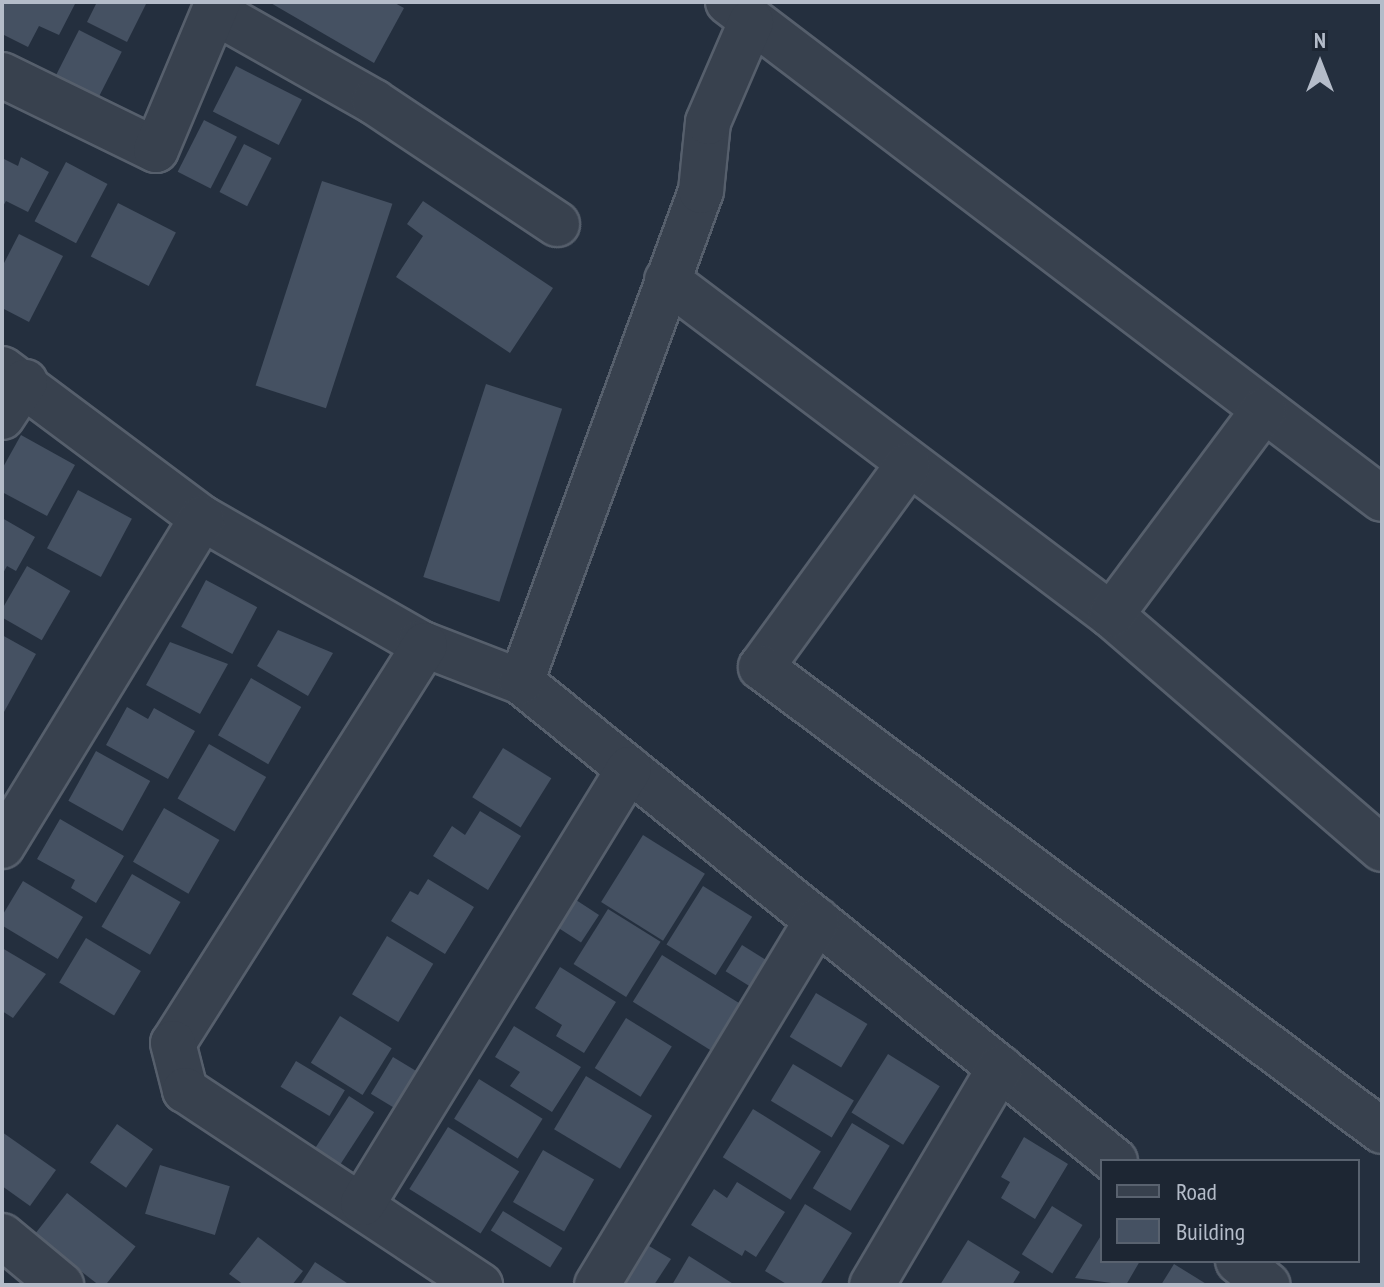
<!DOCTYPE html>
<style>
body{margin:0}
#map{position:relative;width:1384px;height:1287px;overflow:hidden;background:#242f3e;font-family:"PT Sans Narrow",sans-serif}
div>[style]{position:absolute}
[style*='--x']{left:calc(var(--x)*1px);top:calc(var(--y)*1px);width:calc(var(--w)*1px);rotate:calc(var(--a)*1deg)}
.building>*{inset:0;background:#455162;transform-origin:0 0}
.roads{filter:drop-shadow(2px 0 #565f6c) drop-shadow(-2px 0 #565f6c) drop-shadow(0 2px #565f6c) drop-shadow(0 -2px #565f6c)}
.street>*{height:44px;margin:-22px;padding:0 22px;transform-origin:22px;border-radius:22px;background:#38414e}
span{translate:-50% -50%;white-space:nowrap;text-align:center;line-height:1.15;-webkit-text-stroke:8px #1d2633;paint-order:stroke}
.frame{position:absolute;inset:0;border:4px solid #b4bcc9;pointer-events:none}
.legend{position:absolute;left:1100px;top:1159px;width:260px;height:104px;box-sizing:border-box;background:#1d2633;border:2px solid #59626f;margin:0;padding:10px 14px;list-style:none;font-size:24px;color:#b4bcc9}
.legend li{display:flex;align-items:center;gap:16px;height:40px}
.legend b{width:40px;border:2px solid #59626f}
.north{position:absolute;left:1280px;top:24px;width:80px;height:80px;-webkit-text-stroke:6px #1d2633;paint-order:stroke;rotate:0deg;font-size:22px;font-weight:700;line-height:32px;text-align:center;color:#b4bcc9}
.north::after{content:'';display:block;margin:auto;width:28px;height:36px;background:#b4bcc9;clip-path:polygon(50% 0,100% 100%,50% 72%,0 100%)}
</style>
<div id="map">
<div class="building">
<i style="clip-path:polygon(2px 2px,76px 2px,59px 35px,39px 26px,28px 47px,2px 34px)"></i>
<i style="clip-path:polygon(97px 2px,147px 2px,127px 42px,87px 22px)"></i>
<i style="clip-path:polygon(269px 2px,393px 2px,404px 8px,374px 63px)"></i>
<i style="left:79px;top:30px;width:48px;height:53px;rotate:27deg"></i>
<i style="left:236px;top:66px;width:74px;height:51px;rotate:27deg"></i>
<i style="left:204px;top:120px;width:37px;height:58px;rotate:27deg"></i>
<i style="left:244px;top:144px;width:31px;height:54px;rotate:27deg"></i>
<i style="clip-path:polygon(21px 157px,49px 172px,28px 212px,6px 201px,2px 208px,2px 158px,18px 166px)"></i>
<i style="left:66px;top:162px;width:47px;height:67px;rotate:28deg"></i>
<i style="left:322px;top:181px;width:74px;height:215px;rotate:18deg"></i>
<i style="clip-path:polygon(423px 201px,553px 288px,510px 353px,396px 277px,423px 236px,407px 224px)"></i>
<i style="left:118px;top:203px;width:65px;height:60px;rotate:27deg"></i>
<i style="clip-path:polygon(19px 234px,63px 256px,29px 322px,2px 308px,2px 267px)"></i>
<i style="left:486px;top:384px;width:80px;height:203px;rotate:18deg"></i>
<i style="clip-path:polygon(21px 435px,75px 465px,47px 516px,2px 492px,2px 469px)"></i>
<i style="left:78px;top:490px;width:61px;height:66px;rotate:28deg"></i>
<i style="clip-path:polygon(2px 518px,35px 537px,16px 571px,7px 566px,2px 575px)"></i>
<i style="left:27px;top:566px;width:50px;height:57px;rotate:30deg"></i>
<i style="left:206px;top:580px;width:58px;height:53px;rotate:28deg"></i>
<i style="clip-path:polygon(278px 630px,333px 653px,308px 696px,257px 666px)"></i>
<i style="clip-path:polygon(2px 635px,36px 654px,4px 712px,2px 711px)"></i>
<i style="clip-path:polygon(170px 642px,228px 664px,200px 714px,146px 685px)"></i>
<i style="left:251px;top:678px;width:58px;height:66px;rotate:30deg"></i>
<i style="clip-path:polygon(127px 707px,148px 719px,154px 708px,195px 731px,168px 779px,106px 745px)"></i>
<i style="left:209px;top:744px;width:66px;height:63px;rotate:30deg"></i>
<i style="left:503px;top:748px;width:57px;height:58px;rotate:32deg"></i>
<i style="left:96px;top:751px;width:62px;height:57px;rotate:29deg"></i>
<i style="left:164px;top:808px;width:64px;height:62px;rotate:30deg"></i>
<i style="clip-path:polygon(480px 811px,521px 836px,488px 890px,433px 856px,452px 826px,465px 835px)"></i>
<i style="clip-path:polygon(60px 819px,124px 856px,96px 903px,71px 888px,75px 880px,37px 859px)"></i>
<i style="left:643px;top:835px;width:73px;height:79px;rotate:32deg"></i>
<i style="left:132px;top:874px;width:56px;height:61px;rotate:30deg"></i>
<i style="clip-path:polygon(428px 879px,474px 907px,445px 954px,391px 921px,410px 891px,418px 895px)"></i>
<i style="left:23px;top:881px;width:70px;height:49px;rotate:31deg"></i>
<i style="left:703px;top:886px;width:58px;height:69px;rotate:32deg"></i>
<i style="left:573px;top:898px;width:31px;height:33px;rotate:33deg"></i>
<i style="left:608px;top:909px;width:62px;height:65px;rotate:32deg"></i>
<i style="left:387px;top:936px;width:54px;height:68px;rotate:31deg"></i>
<i style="left:86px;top:938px;width:64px;height:52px;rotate:31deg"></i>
<i style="left:742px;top:945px;width:36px;height:31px;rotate:32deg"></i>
<i style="clip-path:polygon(2px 948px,46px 974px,13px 1018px,2px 1011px)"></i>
<i style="left:662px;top:955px;width:95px;height:55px;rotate:32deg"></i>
<i style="clip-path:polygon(560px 967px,616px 1002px,584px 1053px,556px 1036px,562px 1025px,535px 1008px)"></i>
<i style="left:816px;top:993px;width:60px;height:51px;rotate:31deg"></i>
<i style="left:340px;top:1016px;width:61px;height:55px;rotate:32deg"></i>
<i style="left:626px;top:1018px;width:54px;height:59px;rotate:32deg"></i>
<i style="clip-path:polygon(514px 1026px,581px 1067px,552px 1112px,510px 1086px,520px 1072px,495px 1057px)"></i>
<i style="left:888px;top:1054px;width:61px;height:69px;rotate:32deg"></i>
<i style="left:393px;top:1057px;width:29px;height:43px;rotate:31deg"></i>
<i style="left:296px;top:1061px;width:57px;height:30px;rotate:31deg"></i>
<i style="left:793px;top:1064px;width:71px;height:43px;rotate:31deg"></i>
<i style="left:586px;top:1076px;width:77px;height:62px;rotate:31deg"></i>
<i style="left:479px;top:1079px;width:75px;height:47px;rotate:32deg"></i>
<i style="left:349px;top:1096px;width:30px;height:67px;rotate:33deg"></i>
<i style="left:753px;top:1109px;width:80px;height:57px;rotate:32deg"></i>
<i style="left:852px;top:1123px;width:44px;height:76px;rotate:31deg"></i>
<i style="left:117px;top:1124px;width:44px;height:47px;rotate:35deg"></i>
<i style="left:448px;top:1127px;width:84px;height:73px;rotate:32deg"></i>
<i style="clip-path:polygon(2px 1132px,56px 1170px,30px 1206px,2px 1186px)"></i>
<i style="clip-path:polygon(1024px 1137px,1068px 1164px,1035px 1219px,1001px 1198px,1010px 1182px,1001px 1177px)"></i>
<i style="left:543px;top:1150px;width:59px;height:60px;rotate:30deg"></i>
<i style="left:160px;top:1165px;width:73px;height:51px;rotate:17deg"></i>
<i style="clip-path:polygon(737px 1182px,785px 1212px,756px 1257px,745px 1250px,742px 1256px,691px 1225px,714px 1189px,727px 1198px)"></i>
<i style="left:67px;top:1193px;width:87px;height:53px;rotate:38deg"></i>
<i style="clip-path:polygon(805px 1204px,852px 1233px,820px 1285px,788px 1285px,765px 1271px)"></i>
<i style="left:1052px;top:1206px;width:36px;height:57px;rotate:32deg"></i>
<i style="left:503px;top:1211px;width:70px;height:23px;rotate:32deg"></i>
<i style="clip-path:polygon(1102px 1234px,1102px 1261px,1140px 1261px,1126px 1285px,1075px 1278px)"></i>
<i style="clip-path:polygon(258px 1237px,303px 1271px,292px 1285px,244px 1285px,229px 1274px)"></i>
<i style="clip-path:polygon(968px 1240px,1020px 1272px,1012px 1285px,940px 1285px)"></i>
<i style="clip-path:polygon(644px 1243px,671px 1259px,654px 1285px,618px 1285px)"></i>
<i style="clip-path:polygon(689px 1256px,735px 1285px,672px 1285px)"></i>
<i style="clip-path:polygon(315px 1262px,350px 1285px,300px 1285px)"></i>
<i style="clip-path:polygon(1174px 1264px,1208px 1285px,1161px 1285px)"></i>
</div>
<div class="roads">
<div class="street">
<i style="--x:728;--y:2;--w:821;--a:37.23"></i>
<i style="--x:215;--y:12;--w:183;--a:29.5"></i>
<i style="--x:374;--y:102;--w:220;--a:33.7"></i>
<i style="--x:2;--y:75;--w:171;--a:26"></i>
<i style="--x:156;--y:150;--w:160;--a:-67.3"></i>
<i style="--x:667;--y:280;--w:556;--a:37.03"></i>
<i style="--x:1111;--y:615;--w:358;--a:40.8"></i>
<i style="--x:2;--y:369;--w:249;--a:36.7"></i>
<i style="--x:202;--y:518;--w:251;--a:29.8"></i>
<i style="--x:420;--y:643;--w:108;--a:21.1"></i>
<i style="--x:521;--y:682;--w:763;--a:38.88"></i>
<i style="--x:2;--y:417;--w:42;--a:-56.7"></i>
<i style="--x:908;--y:465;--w:250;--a:126"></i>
<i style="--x:761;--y:667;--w:775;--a:36.77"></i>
<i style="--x:1111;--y:615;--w:256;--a:-53.3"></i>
<i style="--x:425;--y:645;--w:471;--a:122.3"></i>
<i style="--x:173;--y:1043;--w:49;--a:75.7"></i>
<i style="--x:185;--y:1090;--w:354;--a:33.5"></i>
<i style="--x:521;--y:682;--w:523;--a:-69.87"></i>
<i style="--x:701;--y:191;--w:69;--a:-84.2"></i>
<i style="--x:708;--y:122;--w:109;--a:-66.7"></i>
<i style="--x:2;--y:846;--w:384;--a:-58.6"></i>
<i style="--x:363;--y:1203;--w:509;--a:-58.5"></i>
<i style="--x:2;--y:1236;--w:77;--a:39.7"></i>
<i style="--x:1238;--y:1261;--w:38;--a:39"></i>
<i style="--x:597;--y:1285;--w:426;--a:-58.9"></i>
<i style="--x:872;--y:1285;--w:252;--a:-59.5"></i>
</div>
</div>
<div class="frame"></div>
<ul class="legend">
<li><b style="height:10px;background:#38414e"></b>Road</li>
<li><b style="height:22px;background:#455162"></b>Building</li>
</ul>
<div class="north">N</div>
</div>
